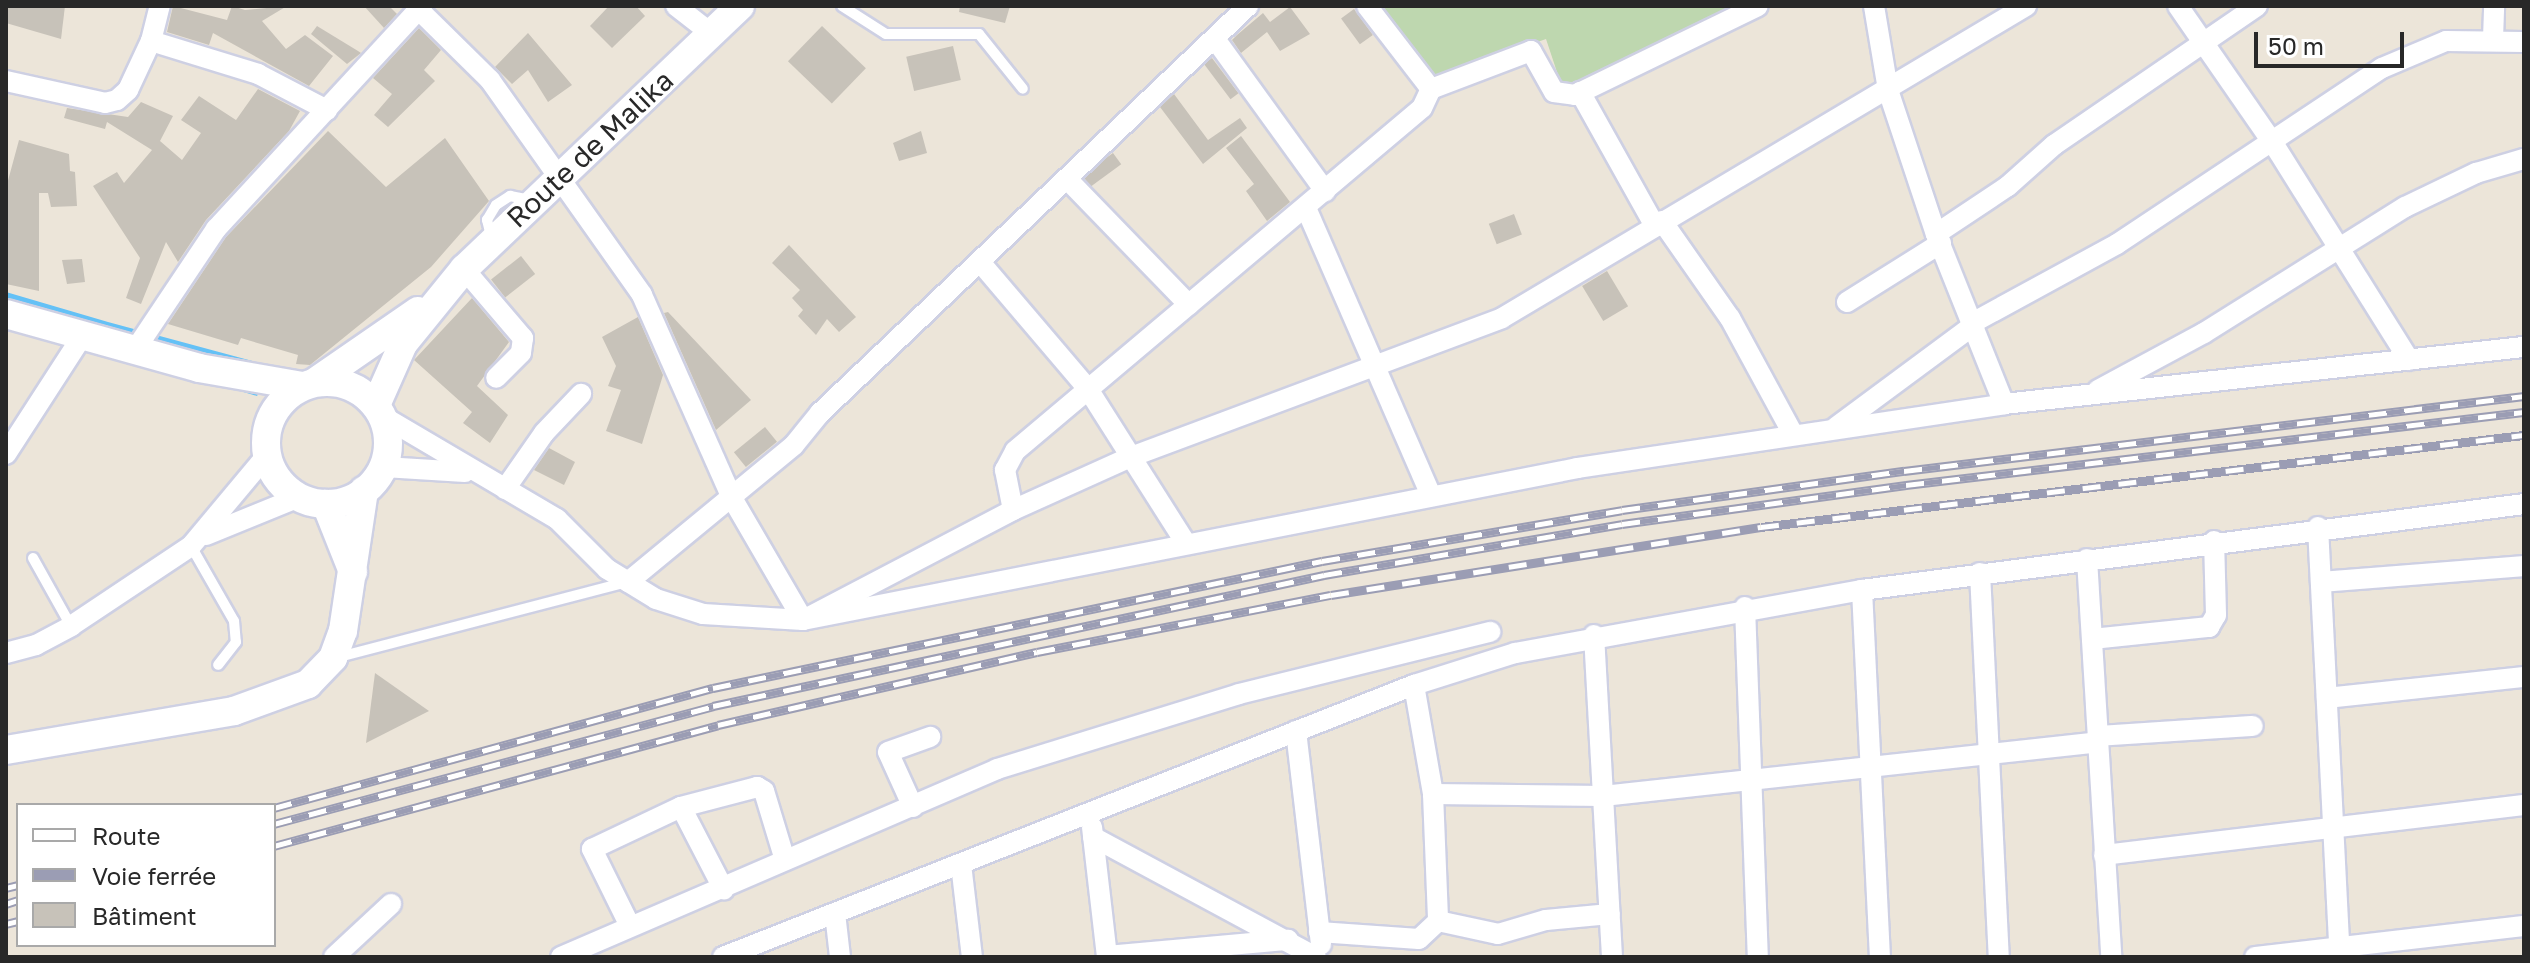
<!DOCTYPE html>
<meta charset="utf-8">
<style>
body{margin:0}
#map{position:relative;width:2530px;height:963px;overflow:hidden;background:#ece5d9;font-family:"Golos Text",sans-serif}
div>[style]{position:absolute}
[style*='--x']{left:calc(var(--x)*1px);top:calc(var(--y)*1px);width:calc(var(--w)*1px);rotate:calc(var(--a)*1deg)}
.cemetery>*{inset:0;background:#bed7af}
.water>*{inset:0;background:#64c1f6}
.building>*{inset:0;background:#c7c2b9;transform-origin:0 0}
.roads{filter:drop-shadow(2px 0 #ced0e3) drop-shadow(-2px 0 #ced0e3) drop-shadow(0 2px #ced0e3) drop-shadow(0 -2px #ced0e3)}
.lane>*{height:10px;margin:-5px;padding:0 5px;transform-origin:5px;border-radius:5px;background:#fff}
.street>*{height:20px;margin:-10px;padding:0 10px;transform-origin:10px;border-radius:10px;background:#fff}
.secondary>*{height:28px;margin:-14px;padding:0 14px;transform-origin:14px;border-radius:14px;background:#fff}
.secondary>.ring{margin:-14px;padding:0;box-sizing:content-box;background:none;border:28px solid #fff;border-radius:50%}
.rail>*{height:9px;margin-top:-4.5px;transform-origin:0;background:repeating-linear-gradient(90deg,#fff 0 18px,#9b9db4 0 36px);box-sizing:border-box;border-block:2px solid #9b9db4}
span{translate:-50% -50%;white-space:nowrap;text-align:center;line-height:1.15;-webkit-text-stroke:6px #fff;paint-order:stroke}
.street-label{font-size:28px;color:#282828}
.frame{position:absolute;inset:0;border:8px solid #282828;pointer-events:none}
.legend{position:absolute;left:16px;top:803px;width:260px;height:144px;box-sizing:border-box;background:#fff;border:2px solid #a9a9a9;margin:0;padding:10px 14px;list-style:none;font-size:24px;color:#282828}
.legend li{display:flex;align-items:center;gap:16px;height:40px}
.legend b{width:40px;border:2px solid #a9a9a9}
.scale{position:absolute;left:2254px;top:32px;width:150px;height:36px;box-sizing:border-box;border:4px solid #282828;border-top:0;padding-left:10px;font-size:24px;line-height:28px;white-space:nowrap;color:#282828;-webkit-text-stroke:6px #fff;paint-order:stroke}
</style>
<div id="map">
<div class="cemetery">
<i style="clip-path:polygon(1378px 6px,1743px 6px,1563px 90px,1546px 39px,1431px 80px)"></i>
</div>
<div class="water">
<i style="clip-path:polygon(6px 292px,108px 322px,274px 367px,257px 396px,6px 321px)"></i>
</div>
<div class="building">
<i style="clip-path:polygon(6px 6px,65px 6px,61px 39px,6px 23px)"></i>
<i style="clip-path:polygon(173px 6px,227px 20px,232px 6px,245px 10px,287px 6px,262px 21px,286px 49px,305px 35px,333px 56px,309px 86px,213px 33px,209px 45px,167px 32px)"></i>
<i style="clip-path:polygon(364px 6px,389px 6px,397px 14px,384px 28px)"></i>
<i style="clip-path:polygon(609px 6px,636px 6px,645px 16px,612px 48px,590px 26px)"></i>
<i style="clip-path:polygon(960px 6px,1010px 6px,1005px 23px,959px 12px)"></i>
<i style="clip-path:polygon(1290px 7px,1310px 34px,1280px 51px,1267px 32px,1241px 53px,1232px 40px,1237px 35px,1263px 13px,1270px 22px)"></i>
<i style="left:1354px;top:9px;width:32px;height:16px;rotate:54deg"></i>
<i style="clip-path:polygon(317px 26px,358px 51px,361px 53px,347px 64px,311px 34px)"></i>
<i style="left:822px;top:26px;width:61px;height:49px;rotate:44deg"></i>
<i style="clip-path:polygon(419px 28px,441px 50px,424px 70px,435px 81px,388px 127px,374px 115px,392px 94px,373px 78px)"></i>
<i style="clip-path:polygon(528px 33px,572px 85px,548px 102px,528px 70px,512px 84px,495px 67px)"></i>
<i style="left:953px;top:46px;width:35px;height:48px;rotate:77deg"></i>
<i style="left:1212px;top:58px;width:44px;height:10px;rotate:53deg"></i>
<i style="clip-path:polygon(258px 89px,300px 111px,289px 131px,206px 220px,178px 262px,166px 242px,141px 304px,126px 298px,140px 258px,93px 186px,117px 172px,124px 183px,152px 150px,107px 122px,105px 129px,64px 118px,67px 108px,128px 117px,141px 102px,173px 116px,160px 141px,182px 160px,201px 133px,181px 120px,199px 96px,236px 120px)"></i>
<i style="clip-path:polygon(1174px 94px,1208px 140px,1240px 118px,1247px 128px,1203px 164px,1160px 107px)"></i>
<i style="clip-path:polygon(328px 131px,386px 187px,445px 138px,489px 201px,431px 267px,310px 365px,296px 364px,298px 355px,241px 338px,238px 345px,168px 324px,226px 237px)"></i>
<i style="clip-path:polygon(921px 131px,927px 153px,899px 161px,893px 143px)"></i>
<i style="clip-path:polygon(1241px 136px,1290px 202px,1267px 221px,1246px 191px,1254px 184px,1226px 148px)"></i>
<i style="clip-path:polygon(19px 140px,69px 154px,70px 171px,75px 172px,77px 206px,51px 207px,48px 193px,39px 193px,39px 291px,6px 284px,6px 188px)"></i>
<i style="left:1113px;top:153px;width:14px;height:38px;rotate:54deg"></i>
<i style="left:1514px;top:214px;width:22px;height:27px;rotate:69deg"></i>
<i style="clip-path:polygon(789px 245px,856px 317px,839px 332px,827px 319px,816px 335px,798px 316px,803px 310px,792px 298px,800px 290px,772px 263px)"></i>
<i style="left:521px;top:256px;width:23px;height:38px;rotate:52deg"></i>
<i style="clip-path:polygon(82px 259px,85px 282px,67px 284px,62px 260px)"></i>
<i style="left:1607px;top:271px;width:41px;height:29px;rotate:59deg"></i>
<i style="clip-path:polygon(472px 298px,509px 342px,477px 386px,508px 415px,490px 443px,463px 423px,472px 412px,414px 360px)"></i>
<i style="clip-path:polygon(668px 312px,751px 400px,716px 430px,664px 313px)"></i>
<i style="clip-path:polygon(638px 317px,663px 375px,642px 444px,606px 431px,621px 390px,608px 386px,616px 366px,602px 337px)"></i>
<i style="left:765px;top:427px;width:19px;height:40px;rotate:51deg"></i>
<i style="clip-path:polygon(549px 448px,575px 462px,564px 485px,534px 470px)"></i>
<i style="clip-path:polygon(375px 673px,429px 711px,366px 743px)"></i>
</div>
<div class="roads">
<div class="lane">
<i style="--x:842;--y:6;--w:52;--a:32.5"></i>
<i style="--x:886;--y:34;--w:93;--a:0"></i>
<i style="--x:979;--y:34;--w:70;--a:51.3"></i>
<i style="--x:492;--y:240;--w:21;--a:-104"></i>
<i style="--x:487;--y:220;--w:17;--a:-59"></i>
<i style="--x:496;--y:205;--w:17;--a:-33"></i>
<i style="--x:510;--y:196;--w:21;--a:11"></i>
<i style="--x:191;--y:546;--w:86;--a:60.2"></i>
<i style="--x:234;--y:621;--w:21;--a:85"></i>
<i style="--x:236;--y:642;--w:29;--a:128"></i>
<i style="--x:33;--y:558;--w:78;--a:60.8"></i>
<i style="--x:339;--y:657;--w:297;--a:-14.6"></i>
</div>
<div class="street">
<i style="--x:676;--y:6;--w:46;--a:37.9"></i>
<i style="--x:1367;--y:6;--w:105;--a:52.4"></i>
<i style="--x:1874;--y:6;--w:85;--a:80.5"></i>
<i style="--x:1888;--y:90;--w:152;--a:71.6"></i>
<i style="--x:1936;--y:234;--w:183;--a:68.2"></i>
<i style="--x:2178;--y:6;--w:167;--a:55.3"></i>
<i style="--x:2273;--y:143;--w:256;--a:57.9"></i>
<i style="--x:418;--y:9;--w:101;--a:44.6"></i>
<i style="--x:490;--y:80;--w:263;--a:54.7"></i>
<i style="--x:642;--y:295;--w:222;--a:66.1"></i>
<i style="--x:732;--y:498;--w:141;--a:59.8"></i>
<i style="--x:803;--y:620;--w:237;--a:-27.6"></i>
<i style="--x:1013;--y:510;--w:126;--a:-24.3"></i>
<i style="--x:1128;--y:458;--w:399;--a:-20.5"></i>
<i style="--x:1502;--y:318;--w:610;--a:-30.77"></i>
<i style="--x:1215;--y:39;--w:188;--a:54.1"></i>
<i style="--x:2493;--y:39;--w:33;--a:-88"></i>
<i style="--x:151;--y:41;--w:112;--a:17.1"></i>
<i style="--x:258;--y:74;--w:78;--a:27.6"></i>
<i style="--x:6;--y:81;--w:101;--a:12.5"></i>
<i style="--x:105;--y:103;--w:12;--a:-14"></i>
<i style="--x:117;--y:100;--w:15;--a:-42"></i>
<i style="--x:128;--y:90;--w:54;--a:-64.9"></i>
<i style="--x:151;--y:41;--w:36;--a:-76"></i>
<i style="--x:1580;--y:92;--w:154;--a:60.8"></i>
<i style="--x:1067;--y:179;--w:175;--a:45.9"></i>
<i style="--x:1306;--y:208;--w:314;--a:66.5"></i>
<i style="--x:1662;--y:221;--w:118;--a:55"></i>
<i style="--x:1730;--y:318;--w:132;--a:61.5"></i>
<i style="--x:1936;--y:234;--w:87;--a:-33.7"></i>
<i style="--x:2008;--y:186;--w:62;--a:-41.7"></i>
<i style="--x:2054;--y:145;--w:246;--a:-34.4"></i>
<i style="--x:980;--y:262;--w:167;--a:49.6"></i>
<i style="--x:1088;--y:389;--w:181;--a:57.6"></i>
<i style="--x:464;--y:269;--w:91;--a:49.5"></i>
<i style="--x:523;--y:338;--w:15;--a:98"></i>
<i style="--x:521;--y:353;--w:35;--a:135"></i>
<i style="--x:1847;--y:302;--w:111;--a:-32.1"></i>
<i style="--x:1974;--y:322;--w:163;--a:-28.6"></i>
<i style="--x:2117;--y:244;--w:318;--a:-33.6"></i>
<i style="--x:2382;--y:68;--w:69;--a:-22.9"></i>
<i style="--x:2446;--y:41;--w:78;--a:0.7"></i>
<i style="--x:135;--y:350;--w:146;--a:-56.2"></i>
<i style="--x:216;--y:229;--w:304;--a:-47.3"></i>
<i style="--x:2098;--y:390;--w:120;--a:-28.3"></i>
<i style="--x:2204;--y:333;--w:237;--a:-32.1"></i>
<i style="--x:2405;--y:207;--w:79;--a:-25.6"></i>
<i style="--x:2476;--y:173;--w:50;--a:-16.3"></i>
<i style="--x:384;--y:417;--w:201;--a:30.5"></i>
<i style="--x:557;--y:519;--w:71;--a:45"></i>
<i style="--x:607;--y:569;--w:57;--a:31.5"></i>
<i style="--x:656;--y:599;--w:49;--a:17.7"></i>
<i style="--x:703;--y:614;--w:100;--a:3.4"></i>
<i style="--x:803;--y:620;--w:790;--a:-11.1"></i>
<i style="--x:1578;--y:468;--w:431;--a:-8.5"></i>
<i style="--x:2004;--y:404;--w:523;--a:-6.26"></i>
<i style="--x:1836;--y:427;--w:173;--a:-36.5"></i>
<i style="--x:6;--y:454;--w:142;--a:-57.1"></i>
<i style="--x:384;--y:467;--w:81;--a:3.5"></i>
<i style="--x:505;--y:489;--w:68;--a:-55.1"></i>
<i style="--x:544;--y:433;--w:54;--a:-46.5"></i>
<i style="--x:1013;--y:510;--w:41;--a:-101.3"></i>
<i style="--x:1005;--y:470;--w:21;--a:-62"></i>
<i style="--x:1015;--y:451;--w:532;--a:-40.12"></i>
<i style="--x:1422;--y:108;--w:21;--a:-65"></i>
<i style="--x:1431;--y:89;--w:107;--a:-20.8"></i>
<i style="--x:1531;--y:51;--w:47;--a:60.7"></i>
<i style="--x:1554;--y:92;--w:21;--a:8"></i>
<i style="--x:1575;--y:95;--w:203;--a:-25.9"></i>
<i style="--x:2318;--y:527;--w:431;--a:87.1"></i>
<i style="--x:206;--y:535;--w:100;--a:-22.2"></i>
<i style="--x:2087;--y:559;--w:399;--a:86.5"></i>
<i style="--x:1980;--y:573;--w:384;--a:87.2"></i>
<i style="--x:628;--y:582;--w:215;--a:-39.5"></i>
<i style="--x:794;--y:445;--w:41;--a:-50.9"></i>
<i style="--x:820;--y:413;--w:591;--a:-43.56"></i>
<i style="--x:2321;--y:582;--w:204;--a:-4.5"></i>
<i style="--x:1862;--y:590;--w:367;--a:87.2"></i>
<i style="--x:1745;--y:607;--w:350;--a:87.9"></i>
<i style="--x:1594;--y:635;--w:323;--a:86.8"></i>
<i style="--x:2092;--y:639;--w:118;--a:-5.9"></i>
<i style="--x:2209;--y:627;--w:14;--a:-60"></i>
<i style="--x:2216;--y:615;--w:74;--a:-91.5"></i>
<i style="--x:6;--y:653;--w:31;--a:-15"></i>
<i style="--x:36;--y:645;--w:40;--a:-28"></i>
<i style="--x:71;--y:626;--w:144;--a:-33.7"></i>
<i style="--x:191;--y:546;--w:119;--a:-50.1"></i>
<i style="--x:1414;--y:685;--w:111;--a:80.1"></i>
<i style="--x:1433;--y:794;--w:127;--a:87.7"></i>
<i style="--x:2327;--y:698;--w:198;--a:-6.1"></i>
<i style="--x:1296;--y:731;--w:215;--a:83.3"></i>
<i style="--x:2098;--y:736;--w:155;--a:-3.7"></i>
<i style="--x:1433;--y:794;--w:170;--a:0.7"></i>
<i style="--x:1603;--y:796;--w:498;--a:-6.2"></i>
<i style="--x:681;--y:807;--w:93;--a:62.6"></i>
<i style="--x:913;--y:807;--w:60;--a:-114.4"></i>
<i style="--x:888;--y:752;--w:45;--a:-19.7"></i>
<i style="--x:1092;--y:827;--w:131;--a:83.4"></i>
<i style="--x:1093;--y:837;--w:253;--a:28.3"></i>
<i style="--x:2104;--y:855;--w:423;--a:-6.8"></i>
<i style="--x:961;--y:864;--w:94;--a:83.3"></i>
<i style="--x:835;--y:913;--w:44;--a:83.5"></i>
<i style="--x:630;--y:926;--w:86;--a:-116.3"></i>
<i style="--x:592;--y:849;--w:98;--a:-25.3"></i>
<i style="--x:681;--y:807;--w:79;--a:-14.7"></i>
<i style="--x:757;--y:787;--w:8;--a:30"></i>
<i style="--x:764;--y:791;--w:72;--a:73.1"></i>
<i style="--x:1319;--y:932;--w:100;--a:4"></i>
<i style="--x:1419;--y:939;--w:26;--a:-43"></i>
<i style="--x:1438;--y:921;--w:61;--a:12.2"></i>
<i style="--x:1498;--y:934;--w:50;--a:-16.3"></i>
<i style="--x:1546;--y:920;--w:64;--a:-5.4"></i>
<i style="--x:1107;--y:956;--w:182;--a:-5.1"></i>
<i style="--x:334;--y:957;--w:78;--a:-42.9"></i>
<i style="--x:561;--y:957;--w:475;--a:-23.3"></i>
<i style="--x:997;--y:769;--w:253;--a:-17.2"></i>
<i style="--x:1239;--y:694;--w:259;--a:-13.9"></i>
<i style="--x:723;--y:957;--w:743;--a:-21.49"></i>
<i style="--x:1414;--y:685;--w:106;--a:-17.6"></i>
<i style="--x:1515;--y:653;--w:353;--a:-10.3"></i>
<i style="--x:1862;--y:590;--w:668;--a:-7.4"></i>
<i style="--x:2255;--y:957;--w:271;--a:-6.6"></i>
</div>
<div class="secondary">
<i style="--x:6;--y:314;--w:200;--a:15.6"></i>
<i style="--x:199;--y:368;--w:105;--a:9.9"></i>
<i class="ring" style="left:266px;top:382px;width:94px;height:94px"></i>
<i style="--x:315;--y:382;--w:125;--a:-34.6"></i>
<i style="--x:376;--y:405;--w:67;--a:-66.1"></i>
<i style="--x:403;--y:344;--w:97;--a:-50.9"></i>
<i style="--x:464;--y:269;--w:381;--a:-43.6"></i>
<i style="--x:326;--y:504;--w:73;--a:68.3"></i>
<i style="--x:6;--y:750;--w:231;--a:-9.7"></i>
<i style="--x:234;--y:711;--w:79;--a:-20"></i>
<i style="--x:308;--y:684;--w:36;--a:-46"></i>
<i style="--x:333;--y:658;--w:29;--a:-70"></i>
<i style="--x:343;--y:631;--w:142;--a:-81.5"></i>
</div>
</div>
<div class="rail">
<i style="--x:274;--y:808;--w:455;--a:-15.3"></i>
<i style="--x:713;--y:688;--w:622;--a:-11.78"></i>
<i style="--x:1322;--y:561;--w:304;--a:-9.6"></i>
<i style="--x:1622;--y:510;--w:285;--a:-7.9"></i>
<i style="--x:1904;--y:471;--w:625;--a:-6.9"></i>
<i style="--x:274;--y:824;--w:455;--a:-15"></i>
<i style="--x:713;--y:706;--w:625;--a:-12.1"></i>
<i style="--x:1324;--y:575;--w:302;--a:-9.7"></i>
<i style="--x:1622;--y:524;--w:287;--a:-7.8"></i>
<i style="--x:1906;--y:485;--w:622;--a:-6.74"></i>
<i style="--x:274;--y:846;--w:460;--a:-15.2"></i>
<i style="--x:718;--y:725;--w:327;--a:-12.9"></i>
<i style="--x:1037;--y:652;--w:299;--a:-11"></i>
<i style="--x:1331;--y:595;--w:435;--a:-9"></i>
<i style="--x:1761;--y:527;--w:769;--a:-6.88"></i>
<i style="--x:6;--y:888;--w:12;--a:-14"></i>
<i style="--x:6;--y:904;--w:13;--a:-18"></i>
<i style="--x:6;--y:924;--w:12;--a:-14"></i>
</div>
<div class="street-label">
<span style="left:590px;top:149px;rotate:-43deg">Route de Malika</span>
</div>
<div class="frame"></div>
<ul class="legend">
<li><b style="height:10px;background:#fff"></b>Route</li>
<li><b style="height:10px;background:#9b9db4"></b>Voie ferrée</li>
<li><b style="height:22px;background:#c7c2b9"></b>Bâtiment</li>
</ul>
<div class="scale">50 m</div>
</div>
